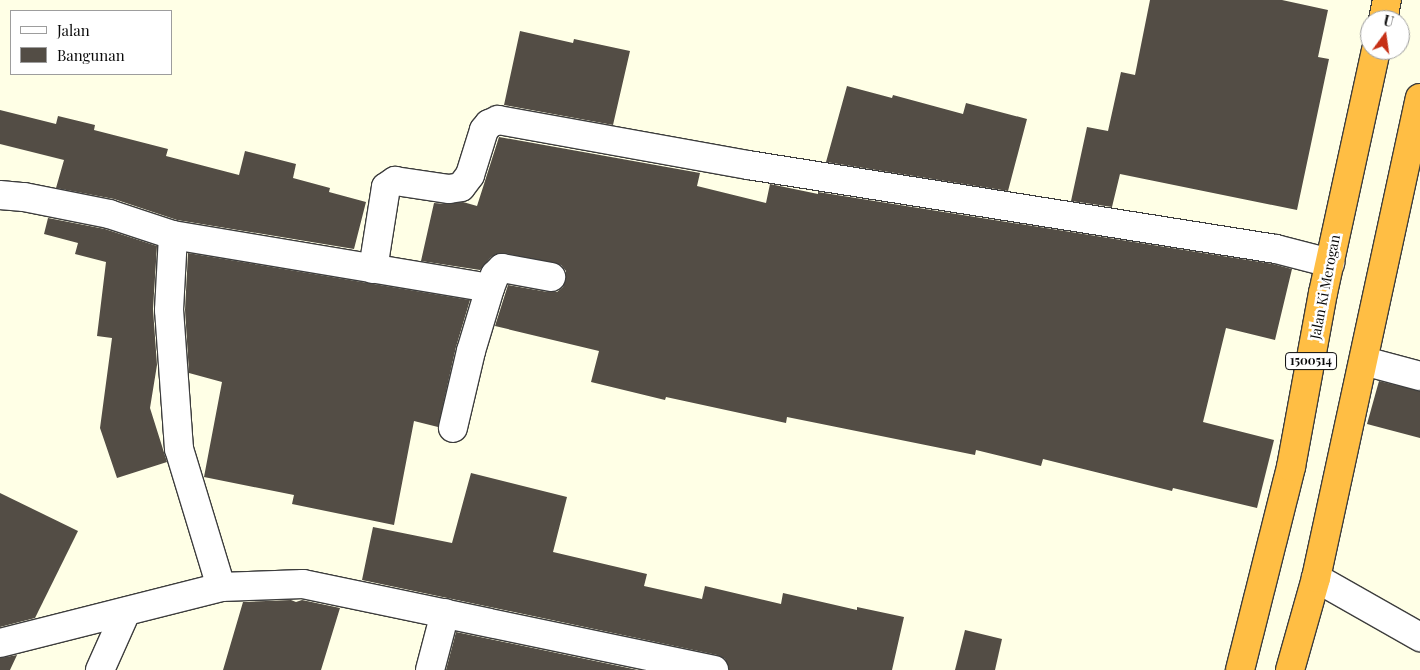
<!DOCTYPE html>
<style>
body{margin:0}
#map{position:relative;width:1420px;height:670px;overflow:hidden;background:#ffffe6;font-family:"Playfair Display",serif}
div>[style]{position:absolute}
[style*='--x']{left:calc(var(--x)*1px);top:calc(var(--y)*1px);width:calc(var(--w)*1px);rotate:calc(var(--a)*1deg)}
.building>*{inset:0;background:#534d45}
.roads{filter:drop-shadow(1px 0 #3d3d3d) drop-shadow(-1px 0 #3d3d3d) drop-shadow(0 1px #3d3d3d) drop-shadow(0 -1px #3d3d3d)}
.street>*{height:28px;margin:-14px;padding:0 14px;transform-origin:14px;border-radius:14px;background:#fff}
.highway>*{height:28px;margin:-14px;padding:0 14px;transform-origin:14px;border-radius:14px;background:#ffbe44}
span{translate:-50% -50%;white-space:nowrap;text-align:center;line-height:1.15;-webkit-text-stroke:5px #fff;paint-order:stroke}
.shield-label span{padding:1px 4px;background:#fff;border:1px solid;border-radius:4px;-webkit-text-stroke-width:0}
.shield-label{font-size:12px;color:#0a0a0a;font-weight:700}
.street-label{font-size:14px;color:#0a0a0a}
.legend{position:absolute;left:10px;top:10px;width:162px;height:65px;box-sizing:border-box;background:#fff;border:1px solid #9d9d9d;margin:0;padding:6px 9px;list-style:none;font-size:15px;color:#0a0a0a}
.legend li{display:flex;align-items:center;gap:10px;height:25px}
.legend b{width:25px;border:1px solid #9d9d9d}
.north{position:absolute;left:1360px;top:10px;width:50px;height:50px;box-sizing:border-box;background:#fff;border:1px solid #9d9d9d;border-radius:50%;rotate:14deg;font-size:14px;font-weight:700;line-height:20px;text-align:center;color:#0a0a0a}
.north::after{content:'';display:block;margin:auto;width:18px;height:22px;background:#c63016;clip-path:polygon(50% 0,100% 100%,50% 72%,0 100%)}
</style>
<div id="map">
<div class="building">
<i style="clip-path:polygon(1150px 0,1282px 0,1328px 10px,1318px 57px,1329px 59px,1297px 210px,1120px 174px,1112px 207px,1071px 201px,1087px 127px,1108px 131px,1121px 72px,1135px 75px)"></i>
<i style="clip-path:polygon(520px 31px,573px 43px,574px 39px,630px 51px,613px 125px,504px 105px)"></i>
<i style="clip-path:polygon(847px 86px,892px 98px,893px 95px,963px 114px,966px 103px,1027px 119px,1008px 191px,826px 162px)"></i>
<i style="clip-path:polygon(0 110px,56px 124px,58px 116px,95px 125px,94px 130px,168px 149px,166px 156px,239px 175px,245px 151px,296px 164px,293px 178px,330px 188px,329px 192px,366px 202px,354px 249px,177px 220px,114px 199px,56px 188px,64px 160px,0 144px)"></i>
<i style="clip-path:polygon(499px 137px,700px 173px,697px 186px,766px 203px,770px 184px,818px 194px,818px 192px,1273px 264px,1292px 269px,1275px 340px,1226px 328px,1203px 422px,1274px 440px,1257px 508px,1173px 488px,1172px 491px,1043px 459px,1041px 466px,976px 450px,975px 455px,787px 417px,786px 423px,666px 397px,665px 400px,591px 382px,599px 351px,495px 326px,508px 285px,548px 292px,557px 292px,563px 287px,566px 279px,566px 271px,561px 265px,504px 253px,491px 257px,480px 270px,421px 261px,434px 203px,447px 204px,463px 202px,477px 206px)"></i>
<i style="clip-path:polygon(48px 218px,105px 229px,157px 246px,153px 309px,157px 365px,150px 408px,167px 462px,117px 478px,100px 428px,112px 338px,97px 336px,106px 262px,75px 254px,78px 243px,44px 234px)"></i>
<i style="clip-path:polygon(188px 253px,470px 300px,456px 347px,438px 427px,414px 421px,394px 525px,292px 504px,294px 495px,204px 477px,222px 382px,189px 373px,185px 310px)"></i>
<i style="clip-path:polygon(1379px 381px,1420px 391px,1420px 438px,1367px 424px)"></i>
<i style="clip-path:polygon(471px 473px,567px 497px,553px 552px,647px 574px,644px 586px,702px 599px,705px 586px,781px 604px,783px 593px,857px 610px,857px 607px,904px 617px,892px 670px,729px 670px,725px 659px,717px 655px,362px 580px,373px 527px,452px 543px)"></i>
<i style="clip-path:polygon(0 493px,78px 531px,35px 618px,0 627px)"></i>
<i style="clip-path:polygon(291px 600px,296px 602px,302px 600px,340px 608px,321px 670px,223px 670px,243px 602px)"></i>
<i style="clip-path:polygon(965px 630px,1002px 639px,995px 670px,955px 670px)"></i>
<i style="clip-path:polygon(456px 632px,638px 670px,446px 670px)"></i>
<i style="clip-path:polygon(17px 655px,10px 670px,0 670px,0 658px)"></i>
</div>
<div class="roads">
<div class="street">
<i style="--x:0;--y:195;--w:24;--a:5"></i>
<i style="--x:24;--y:197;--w:87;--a:11.3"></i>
<i style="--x:109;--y:214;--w:67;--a:18.2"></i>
<i style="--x:373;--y:269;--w:83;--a:-81"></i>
<i style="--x:386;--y:187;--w:11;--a:-34"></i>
<i style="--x:395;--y:181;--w:55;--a:8.4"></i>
<i style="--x:449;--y:189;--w:12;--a:-9"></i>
<i style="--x:461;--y:187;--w:15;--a:-53"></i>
<i style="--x:470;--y:175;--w:47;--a:-72.7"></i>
<i style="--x:484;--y:130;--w:8;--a:-50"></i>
<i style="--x:489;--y:124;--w:10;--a:-24"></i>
<i style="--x:498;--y:120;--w:254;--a:10.2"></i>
<i style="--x:748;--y:165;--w:535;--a:9.04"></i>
<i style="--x:1276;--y:249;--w:56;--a:14.5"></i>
<i style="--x:490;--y:288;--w:14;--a:-69"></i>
<i style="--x:495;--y:275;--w:10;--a:-45"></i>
<i style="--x:502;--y:268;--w:50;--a:10.4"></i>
<i style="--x:1364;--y:361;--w:58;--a:15"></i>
<i style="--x:1316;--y:578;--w:120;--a:29.6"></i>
<i style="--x:221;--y:587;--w:144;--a:-106.9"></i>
<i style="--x:179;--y:449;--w:139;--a:-94.1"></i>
<i style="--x:169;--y:310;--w:75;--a:-86.9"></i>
<i style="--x:173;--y:235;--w:321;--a:9.5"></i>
<i style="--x:490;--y:288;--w:66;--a:106.8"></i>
<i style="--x:471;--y:351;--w:79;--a:103.2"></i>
<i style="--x:0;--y:643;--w:228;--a:-14.2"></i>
<i style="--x:221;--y:587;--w:82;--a:-2.1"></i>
<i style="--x:303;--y:584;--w:420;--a:11.8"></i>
<i style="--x:100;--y:670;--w:64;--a:-65.9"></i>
<i style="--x:430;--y:670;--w:59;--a:-75.3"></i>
</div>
<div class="highway">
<i style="--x:1383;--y:20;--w:20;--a:-79"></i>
<i style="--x:1240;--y:670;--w:209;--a:-75.9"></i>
<i style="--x:1291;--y:467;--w:177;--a:-79.6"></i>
<i style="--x:1323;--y:293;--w:249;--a:-77.7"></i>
<i style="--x:1290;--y:670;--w:96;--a:-74.2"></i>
<i style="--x:1316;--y:578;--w:491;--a:-77.8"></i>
</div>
</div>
<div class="shield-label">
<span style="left:1311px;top:361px">1500514</span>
</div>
<div class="street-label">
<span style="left:1325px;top:287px;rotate:-79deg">Jalan Ki Merogan</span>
</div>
<ul class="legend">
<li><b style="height:6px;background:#fff"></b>Jalan</li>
<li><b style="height:14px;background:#534d45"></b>Bangunan</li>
</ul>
<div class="north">U</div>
</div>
